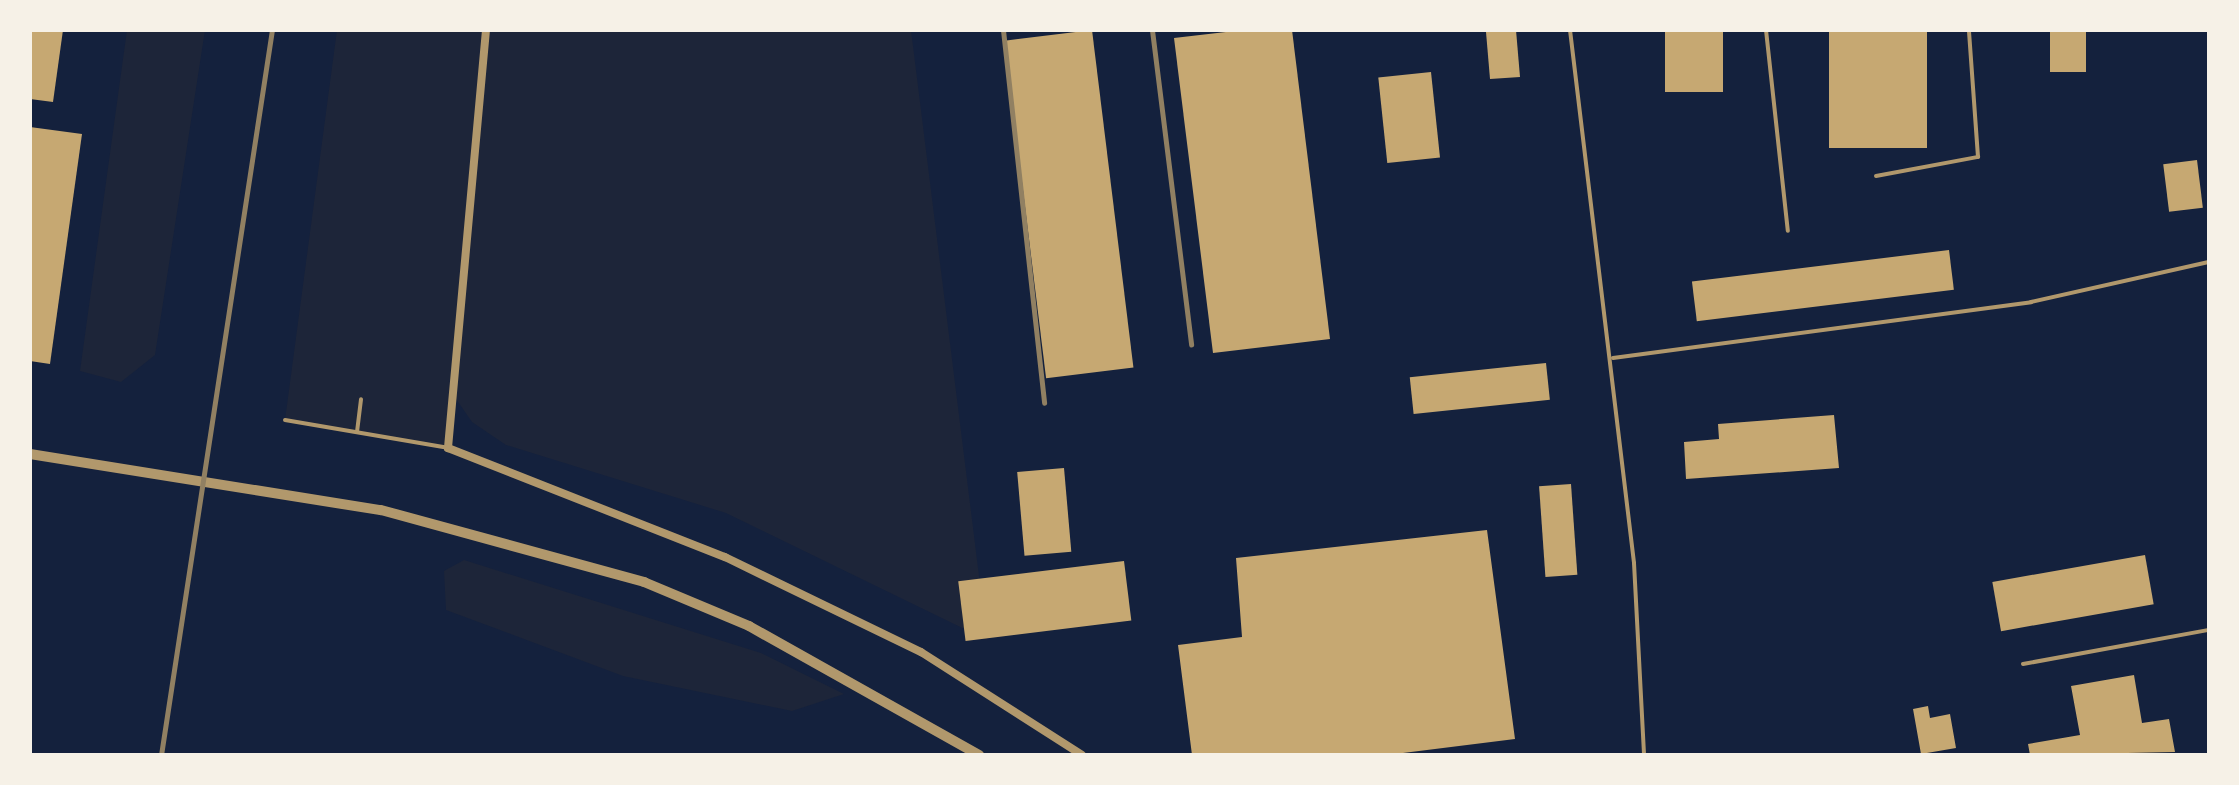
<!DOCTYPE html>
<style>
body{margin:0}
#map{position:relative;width:2239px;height:785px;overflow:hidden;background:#14213d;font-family:"DM Sans",sans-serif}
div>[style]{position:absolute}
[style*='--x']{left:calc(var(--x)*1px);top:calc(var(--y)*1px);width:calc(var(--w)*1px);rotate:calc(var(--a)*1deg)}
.green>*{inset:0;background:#1d2539}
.building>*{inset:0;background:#c6a872;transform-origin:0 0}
.service>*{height:4px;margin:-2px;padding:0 2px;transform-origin:2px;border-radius:2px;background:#b1986c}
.minor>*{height:8px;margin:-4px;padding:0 4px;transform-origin:4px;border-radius:4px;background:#b1986c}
.tertiary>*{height:10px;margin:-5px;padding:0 5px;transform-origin:5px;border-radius:5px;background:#b1986c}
.rail>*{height:5px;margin:-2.5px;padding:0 2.5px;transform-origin:2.5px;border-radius:2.5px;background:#918062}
span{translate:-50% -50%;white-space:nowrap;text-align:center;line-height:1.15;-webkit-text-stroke:10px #f6f1e7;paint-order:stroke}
.frame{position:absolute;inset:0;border:32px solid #f6f1e7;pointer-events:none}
</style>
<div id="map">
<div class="green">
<i style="clip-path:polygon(127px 30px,205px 30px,155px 355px,121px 382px,80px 371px)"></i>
<i style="clip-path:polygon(337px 30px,911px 30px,987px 640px,726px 513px,506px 445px,472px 422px,454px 396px,448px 448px,285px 420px)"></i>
<i style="clip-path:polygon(464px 560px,761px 653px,844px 694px,792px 711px,623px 676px,446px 610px,444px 571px)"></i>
</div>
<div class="building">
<i style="clip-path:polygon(30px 30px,63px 30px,53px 102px,30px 99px)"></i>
<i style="left:1092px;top:30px;width:340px;height:88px;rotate:83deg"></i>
<i style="clip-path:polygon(1243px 30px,1292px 30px,1330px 339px,1213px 353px,1174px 38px)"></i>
<i style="clip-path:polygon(1507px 30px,1516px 30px,1520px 77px,1490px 79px,1486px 32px)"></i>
<i style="left:1665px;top:30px;width:58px;height:62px"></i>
<i style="left:1829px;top:30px;width:98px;height:118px"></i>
<i style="left:2050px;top:30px;width:36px;height:42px"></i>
<i style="left:1431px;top:72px;width:86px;height:53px;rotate:84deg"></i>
<i style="clip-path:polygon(30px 127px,82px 134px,50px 364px,30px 361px)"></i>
<i style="left:2197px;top:160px;width:48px;height:34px;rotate:83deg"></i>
<i style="left:1949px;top:250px;width:40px;height:259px;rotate:83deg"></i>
<i style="left:1546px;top:363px;width:37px;height:137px;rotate:84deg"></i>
<i style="clip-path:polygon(1834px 415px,1839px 468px,1686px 479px,1684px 442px,1719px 439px,1718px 424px)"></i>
<i style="left:1064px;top:468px;width:84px;height:47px;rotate:85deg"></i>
<i style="left:1571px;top:484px;width:91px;height:32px;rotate:86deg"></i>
<i style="clip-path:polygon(1487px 530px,1515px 739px,1387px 755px,1192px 755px,1178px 645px,1242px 637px,1236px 558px)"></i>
<i style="left:2145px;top:555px;width:50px;height:155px;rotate:80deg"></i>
<i style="left:1124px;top:561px;width:60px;height:167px;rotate:83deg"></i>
<i style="clip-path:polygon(2134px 675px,2142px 723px,2169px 719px,2175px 752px,2030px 755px,2028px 744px,2080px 735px,2071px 686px)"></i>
<i style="clip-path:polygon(1928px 706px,1930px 718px,1950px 714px,1956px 748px,1921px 754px,1913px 709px)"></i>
</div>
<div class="service">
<i style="--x:1570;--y:30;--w:537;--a:83.15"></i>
<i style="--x:1634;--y:563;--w:192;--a:87"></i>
<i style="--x:1766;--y:30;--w:202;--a:83.8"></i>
<i style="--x:1876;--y:176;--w:104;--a:-10.6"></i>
<i style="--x:1978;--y:157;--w:127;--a:-94.1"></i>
<i style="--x:1613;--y:358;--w:422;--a:-7.6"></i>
<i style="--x:2031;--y:302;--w:182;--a:-12.7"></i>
<i style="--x:285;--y:420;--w:165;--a:9.7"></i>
<i style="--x:357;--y:432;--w:33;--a:-83"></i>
<i style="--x:2023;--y:664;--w:189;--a:-10.4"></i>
</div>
<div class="minor">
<i style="--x:486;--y:30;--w:420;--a:95.2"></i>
<i style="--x:448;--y:448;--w:298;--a:21.5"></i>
<i style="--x:725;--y:557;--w:218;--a:25.9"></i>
<i style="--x:921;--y:652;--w:191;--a:32.6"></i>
</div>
<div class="tertiary">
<i style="--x:30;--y:454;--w:355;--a:9.1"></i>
<i style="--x:381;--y:510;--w:273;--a:15.3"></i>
<i style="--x:644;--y:582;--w:114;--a:22.7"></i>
<i style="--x:749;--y:626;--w:264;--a:29.3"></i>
</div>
<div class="rail">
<i style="--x:1003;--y:30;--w:375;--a:83.7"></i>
<i style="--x:1152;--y:30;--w:317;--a:82.9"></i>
<i style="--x:161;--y:755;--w:733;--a:-81.3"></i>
</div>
<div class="frame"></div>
</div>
